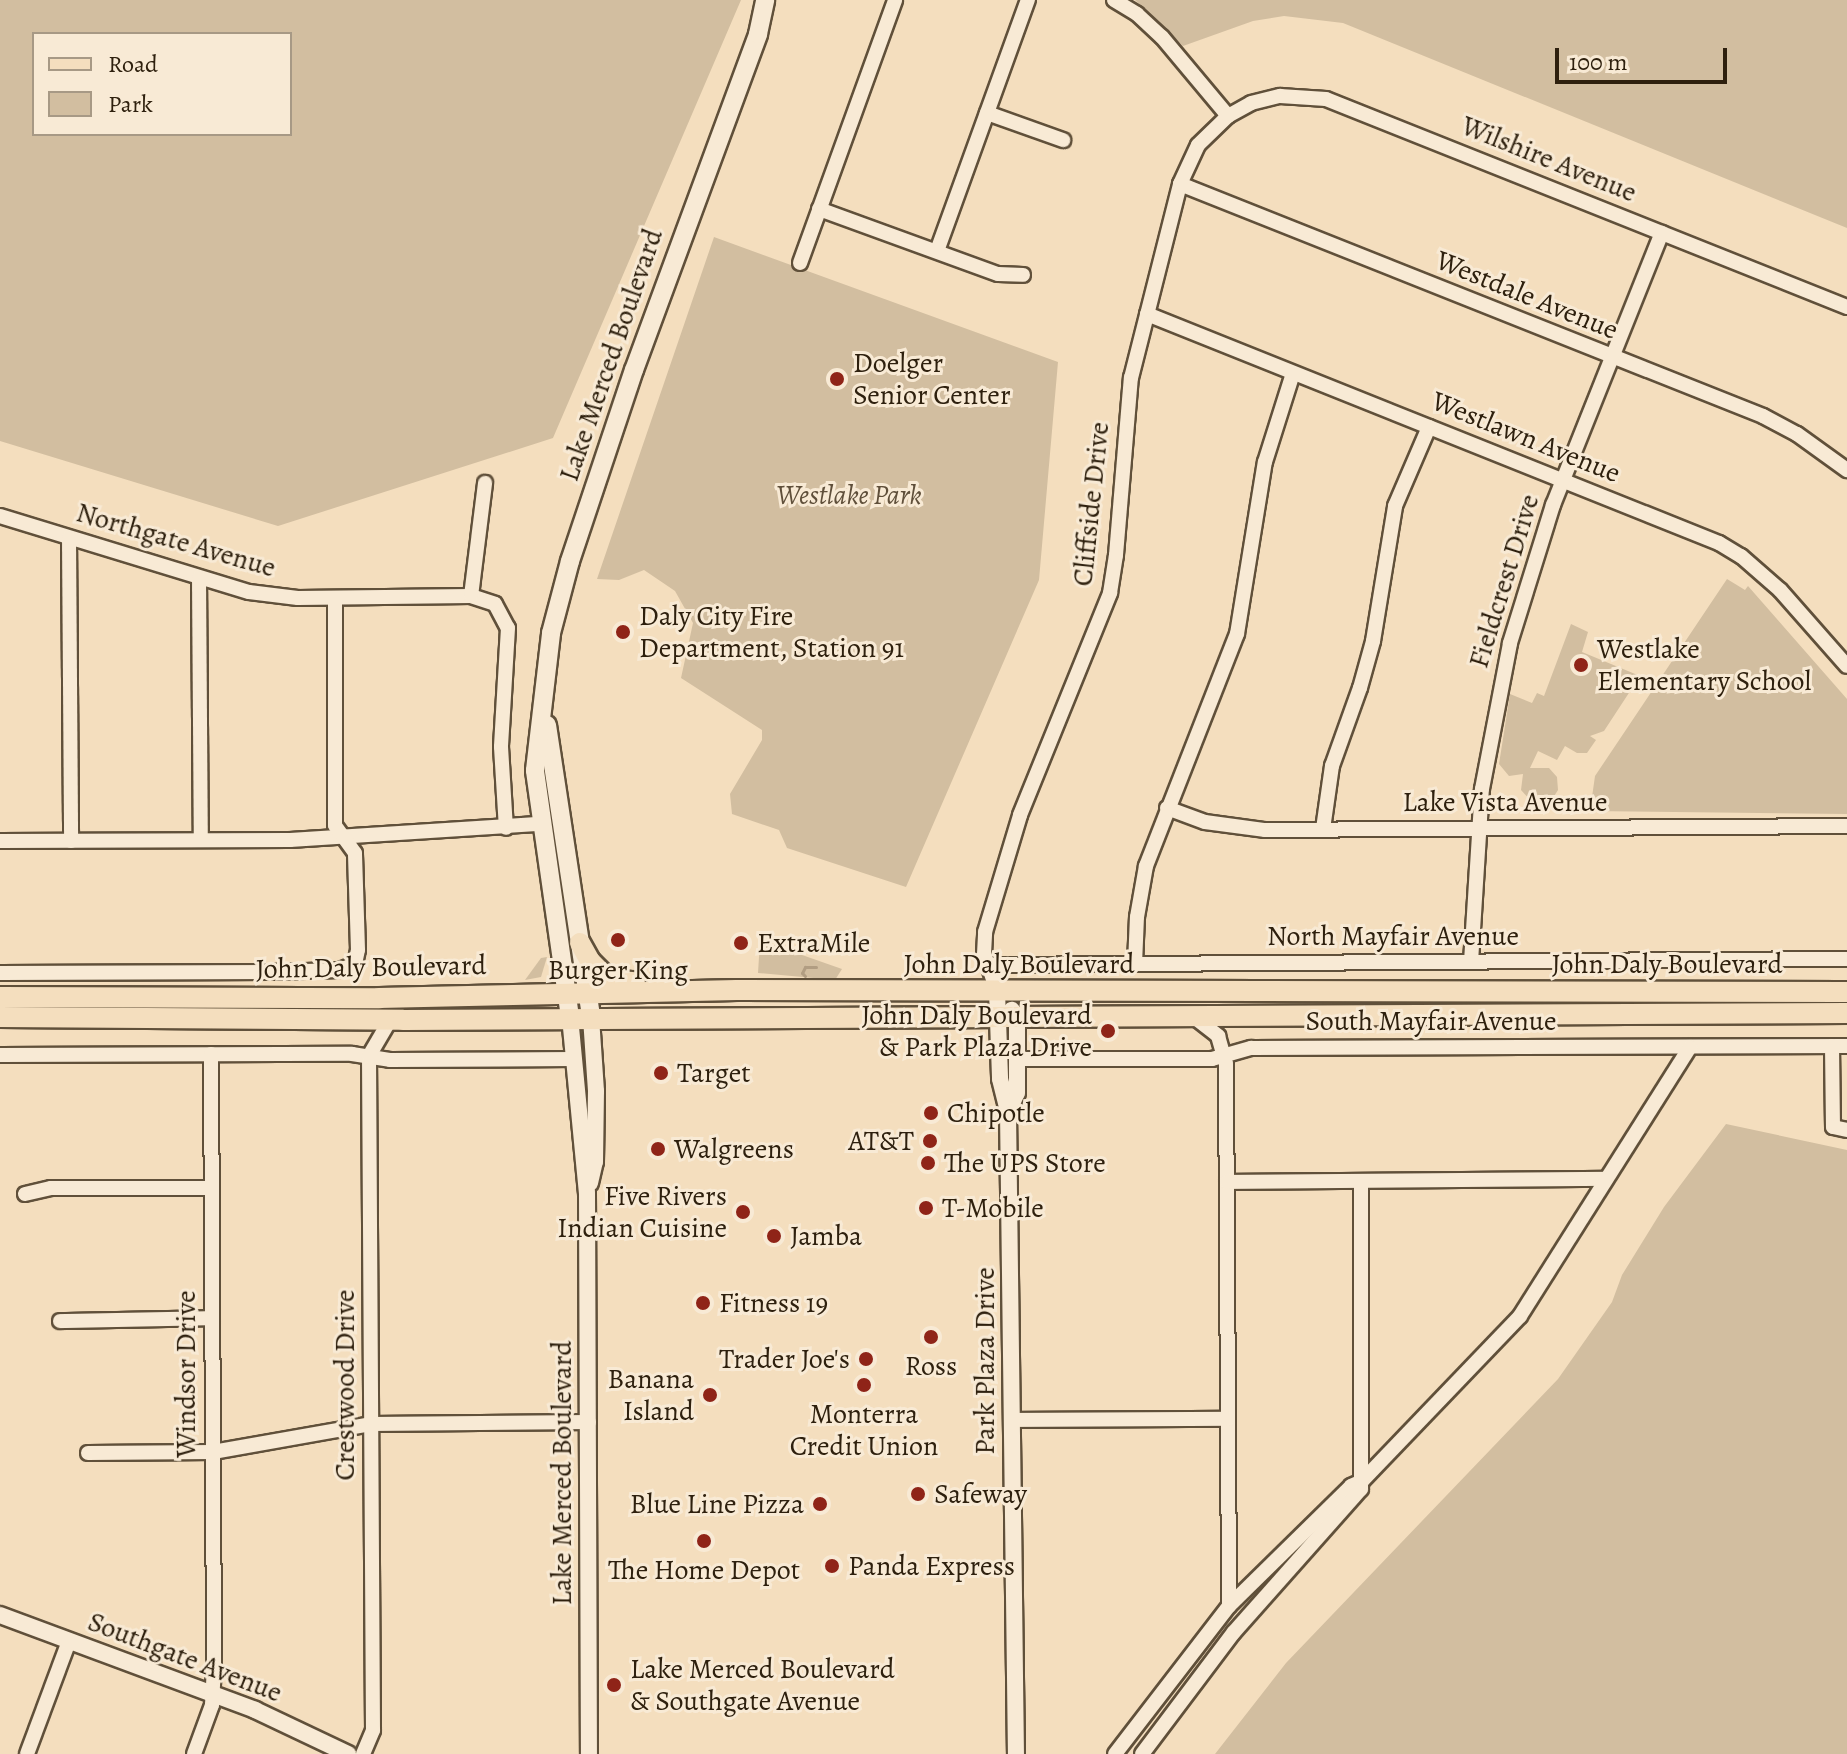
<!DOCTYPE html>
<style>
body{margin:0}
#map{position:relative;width:1847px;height:1754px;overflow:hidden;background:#f4debe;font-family:Alegreya,serif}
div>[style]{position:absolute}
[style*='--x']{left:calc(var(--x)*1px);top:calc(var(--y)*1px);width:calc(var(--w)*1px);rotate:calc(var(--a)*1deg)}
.green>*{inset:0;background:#d2bea0}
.stream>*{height:3px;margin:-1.5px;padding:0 1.5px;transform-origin:1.5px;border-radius:1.5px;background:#b19d82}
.roads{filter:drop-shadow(2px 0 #60503a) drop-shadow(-2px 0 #60503a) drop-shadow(0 2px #60503a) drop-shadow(0 -2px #60503a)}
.minor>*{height:14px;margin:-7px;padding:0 7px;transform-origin:7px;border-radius:7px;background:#f8ead5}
.tertiary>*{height:16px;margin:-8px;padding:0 8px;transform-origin:8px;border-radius:8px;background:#f8ead5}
.secondary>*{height:18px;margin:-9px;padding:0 9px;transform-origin:9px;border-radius:9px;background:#f8ead5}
.primary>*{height:20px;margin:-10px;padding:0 10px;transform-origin:10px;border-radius:10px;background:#f4debe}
.dots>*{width:22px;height:22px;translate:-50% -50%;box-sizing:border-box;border:4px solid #f8ead5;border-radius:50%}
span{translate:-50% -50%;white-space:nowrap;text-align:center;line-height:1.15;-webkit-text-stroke:6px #f8ead5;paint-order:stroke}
.street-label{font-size:28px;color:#2e200e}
.poi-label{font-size:28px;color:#2e200e}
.left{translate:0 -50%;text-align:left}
.right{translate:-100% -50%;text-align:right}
.park-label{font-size:28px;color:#5f4f3a;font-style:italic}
.legend{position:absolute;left:32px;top:32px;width:260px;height:104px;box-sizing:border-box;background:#f8ead5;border:2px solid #a79985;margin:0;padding:10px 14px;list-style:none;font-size:24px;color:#2e200e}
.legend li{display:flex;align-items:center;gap:16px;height:40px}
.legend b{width:40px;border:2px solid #a79985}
.scale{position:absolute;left:1555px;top:48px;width:172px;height:36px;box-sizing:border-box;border:4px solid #2e200e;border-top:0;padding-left:10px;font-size:24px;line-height:28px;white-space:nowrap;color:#2e200e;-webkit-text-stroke:6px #f8ead5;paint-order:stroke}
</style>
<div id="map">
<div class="green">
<i style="clip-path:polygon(evenodd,0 0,741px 0,553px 438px,278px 526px,0 441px,0 0,34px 34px,290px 34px,290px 134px,34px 134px,34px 34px)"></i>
<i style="clip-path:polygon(1135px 0,1847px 0,1847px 228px,1343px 23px,1284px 16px,1253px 21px,1183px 46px)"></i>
<i style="clip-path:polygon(714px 237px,1058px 362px,1039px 580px,906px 887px,787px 848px,779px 830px,732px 814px,730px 794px,762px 740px,762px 730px,681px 678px,693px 623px,675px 591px,644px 570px,619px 580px,597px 579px)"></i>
<i style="clip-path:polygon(1727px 579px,1745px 590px,1748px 586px,1847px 699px,1847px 814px,1590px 811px,1595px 776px)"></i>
<i style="clip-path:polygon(1571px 624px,1588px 632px,1582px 652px,1640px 676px,1604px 731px,1590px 736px,1596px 740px,1587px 753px,1577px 753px,1565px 746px,1557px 760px,1538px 751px,1530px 768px,1549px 768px,1557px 777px,1558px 790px,1551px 801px,1533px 803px,1521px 790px,1523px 774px,1509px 776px,1499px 764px,1510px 694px,1532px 703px,1537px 693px,1544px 696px)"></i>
<i style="clip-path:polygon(760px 942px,765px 942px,842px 969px,835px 980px,758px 973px)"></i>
<i style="clip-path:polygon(547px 957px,541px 977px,525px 980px,541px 958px)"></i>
<i style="clip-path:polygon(1726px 1124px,1847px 1150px,1847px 1754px,1215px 1754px,1286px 1663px,1558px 1379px,1612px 1302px,1622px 1275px,1664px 1207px)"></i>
</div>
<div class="stream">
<i style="--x:805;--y:976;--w:4;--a:-135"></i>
<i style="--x:802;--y:973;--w:7;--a:-63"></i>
<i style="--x:805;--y:967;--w:11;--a:0"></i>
</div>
<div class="roads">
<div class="minor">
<i style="--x:1114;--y:0;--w:27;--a:31"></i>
<i style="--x:1137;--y:14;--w:34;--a:43"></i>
<i style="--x:1162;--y:37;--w:103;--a:50.1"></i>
<i style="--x:987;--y:113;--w:81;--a:19.6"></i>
<i style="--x:1180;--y:184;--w:627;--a:21.7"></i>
<i style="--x:1763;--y:416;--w:38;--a:28"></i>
<i style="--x:1797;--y:434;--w:62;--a:35.8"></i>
<i style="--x:819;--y:209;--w:190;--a:20"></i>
<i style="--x:998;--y:274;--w:25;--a:2"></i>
<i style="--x:937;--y:251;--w:267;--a:-70.1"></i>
<i style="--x:800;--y:263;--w:280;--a:-70.1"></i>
<i style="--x:1147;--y:314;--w:616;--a:21.82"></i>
<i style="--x:1719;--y:543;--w:26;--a:31"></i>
<i style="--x:1741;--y:556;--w:52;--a:41.1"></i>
<i style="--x:1780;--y:590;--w:101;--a:48.6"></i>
<i style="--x:0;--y:516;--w:260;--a:17"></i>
<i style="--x:249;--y:592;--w:49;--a:7"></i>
<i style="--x:298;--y:598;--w:173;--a:-0.7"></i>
<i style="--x:471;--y:596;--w:25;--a:18"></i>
<i style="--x:495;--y:604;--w:27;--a:62"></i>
<i style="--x:508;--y:628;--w:119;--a:93.4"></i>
<i style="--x:501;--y:747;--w:81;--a:86.5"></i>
<i style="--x:69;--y:538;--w:303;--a:89.6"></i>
<i style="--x:199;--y:578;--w:262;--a:89.6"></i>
<i style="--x:471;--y:596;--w:114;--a:-82.9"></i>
<i style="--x:1167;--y:808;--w:40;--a:20.2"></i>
<i style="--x:1205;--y:822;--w:61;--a:7.6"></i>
<i style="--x:1265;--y:830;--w:582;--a:-0.39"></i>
<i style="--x:1323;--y:829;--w:64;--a:-81.9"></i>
<i style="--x:1332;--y:766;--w:83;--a:-70.3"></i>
<i style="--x:1360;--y:688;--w:49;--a:-74.5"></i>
<i style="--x:1373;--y:641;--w:137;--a:-80.7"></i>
<i style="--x:1395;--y:506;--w:86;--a:-66.7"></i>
<i style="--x:0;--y:841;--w:290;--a:-0.2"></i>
<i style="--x:290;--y:840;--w:251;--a:-3.7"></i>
<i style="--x:1471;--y:962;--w:173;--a:-86.4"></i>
<i style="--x:1482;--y:789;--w:149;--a:-79.1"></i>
<i style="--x:1510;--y:643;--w:145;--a:-72.7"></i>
<i style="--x:1553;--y:505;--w:293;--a:-68.2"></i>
<i style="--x:1135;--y:964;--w:47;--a:-87.6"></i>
<i style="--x:1137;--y:917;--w:52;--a:-80"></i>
<i style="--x:1146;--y:866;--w:249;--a:-68.6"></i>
<i style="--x:1237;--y:634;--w:174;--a:-80.8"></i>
<i style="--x:1265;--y:462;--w:93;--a:-72.5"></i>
<i style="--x:987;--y:965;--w:860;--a:-0.4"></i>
<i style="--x:0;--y:973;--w:270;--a:-0.2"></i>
<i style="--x:270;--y:972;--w:70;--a:-1.6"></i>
<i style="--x:340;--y:970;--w:16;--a:-22"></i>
<i style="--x:355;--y:964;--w:14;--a:-78"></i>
<i style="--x:358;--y:950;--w:97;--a:-91.8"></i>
<i style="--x:355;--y:853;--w:34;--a:-126"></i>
<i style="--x:335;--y:825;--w:227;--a:-90"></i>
<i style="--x:997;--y:991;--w:39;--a:-109"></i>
<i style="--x:984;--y:954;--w:22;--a:-87"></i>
<i style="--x:985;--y:932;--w:122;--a:-73.3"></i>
<i style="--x:1020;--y:815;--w:240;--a:-67.9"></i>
<i style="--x:1110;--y:593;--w:38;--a:-81"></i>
<i style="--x:1116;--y:555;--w:178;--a:-85.2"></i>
<i style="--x:1131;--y:378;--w:200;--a:-75.8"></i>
<i style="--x:1180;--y:184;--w:43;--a:-65.2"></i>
<i style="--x:1198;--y:145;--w:42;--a:-44"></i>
<i style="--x:1228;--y:116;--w:26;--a:-29"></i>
<i style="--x:1251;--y:103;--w:30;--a:-14"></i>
<i style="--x:1280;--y:96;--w:46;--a:3.7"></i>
<i style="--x:1326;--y:99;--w:561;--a:21.76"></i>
<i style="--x:1194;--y:1017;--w:31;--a:38"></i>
<i style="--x:1218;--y:1036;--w:29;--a:74"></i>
<i style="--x:1226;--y:1064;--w:542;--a:89.68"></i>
<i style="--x:1832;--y:1046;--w:81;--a:89.3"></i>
<i style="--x:1833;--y:1127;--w:14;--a:12"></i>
<i style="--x:0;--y:1055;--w:352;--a:-0.2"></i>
<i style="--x:352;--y:1054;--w:38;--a:9"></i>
<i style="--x:390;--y:1060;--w:183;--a:-0.3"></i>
<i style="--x:1017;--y:1059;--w:195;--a:0"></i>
<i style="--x:1212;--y:1059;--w:41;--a:-15.8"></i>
<i style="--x:1251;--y:1048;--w:596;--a:-0.19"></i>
<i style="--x:1227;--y:1182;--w:379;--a:-0.5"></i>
<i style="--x:25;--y:1194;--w:27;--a:-13"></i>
<i style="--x:51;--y:1188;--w:161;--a:0"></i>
<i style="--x:60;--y:1321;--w:152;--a:-1.1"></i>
<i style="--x:1011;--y:1420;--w:217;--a:-0.3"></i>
<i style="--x:88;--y:1453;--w:125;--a:-0.5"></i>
<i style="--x:213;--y:1452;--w:160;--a:-10"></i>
<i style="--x:371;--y:1424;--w:218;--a:-0.5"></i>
<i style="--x:27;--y:1754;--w:121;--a:-69.6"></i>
<i style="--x:194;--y:1754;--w:52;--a:-69.8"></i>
<i style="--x:212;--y:1705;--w:40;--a:-87.1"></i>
<i style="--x:214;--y:1665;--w:611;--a:-90.28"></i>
<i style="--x:363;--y:1754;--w:26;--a:-67"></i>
<i style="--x:373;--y:1730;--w:674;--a:-90.34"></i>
<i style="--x:369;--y:1056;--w:42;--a:-59.7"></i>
<i style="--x:1115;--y:1754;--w:187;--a:-52.4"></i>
<i style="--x:1229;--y:1606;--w:171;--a:-44.5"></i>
<i style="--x:1351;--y:1486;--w:12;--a:-24"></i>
<i style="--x:1362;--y:1481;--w:228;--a:-46.2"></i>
<i style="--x:1520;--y:1316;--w:318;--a:-57.7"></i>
<i style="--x:1142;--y:1754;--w:153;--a:-53"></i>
<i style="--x:1234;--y:1632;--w:191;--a:-48.4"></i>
<i style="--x:1361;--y:1489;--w:308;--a:-90"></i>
</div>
<div class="tertiary">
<i style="--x:997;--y:991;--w:88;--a:88"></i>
<i style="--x:1000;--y:1079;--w:34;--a:76"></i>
<i style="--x:1008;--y:1112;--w:642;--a:89.29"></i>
<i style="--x:570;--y:1017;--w:177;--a:84.5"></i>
<i style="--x:587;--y:1193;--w:561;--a:89.8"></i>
<i style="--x:1008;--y:1112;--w:21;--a:-65"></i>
<i style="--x:1017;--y:1093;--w:76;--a:-90"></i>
<i style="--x:1017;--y:1017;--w:9;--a:-126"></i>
<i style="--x:590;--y:1183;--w:22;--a:-77"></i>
<i style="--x:595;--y:1162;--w:71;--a:-89.2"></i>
<i style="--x:596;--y:1091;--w:74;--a:-93.9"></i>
<i style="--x:0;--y:1615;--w:272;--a:20.4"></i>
<i style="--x:255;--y:1710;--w:103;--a:25.3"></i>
</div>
<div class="secondary">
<i style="--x:547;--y:725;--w:295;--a:81.4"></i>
<i style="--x:570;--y:1017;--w:249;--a:-98.1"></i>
<i style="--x:535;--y:770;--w:138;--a:-83.3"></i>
<i style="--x:551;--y:633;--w:74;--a:-75.2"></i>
<i style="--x:570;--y:561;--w:201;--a:-71.5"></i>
<i style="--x:634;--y:370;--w:358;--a:-69.7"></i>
<i style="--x:758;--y:34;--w:35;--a:-78"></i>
</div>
<div class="primary">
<i style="--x:580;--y:943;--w:21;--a:61"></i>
<i style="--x:590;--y:961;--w:18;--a:45"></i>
<i style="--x:603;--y:974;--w:17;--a:24"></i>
<i style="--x:619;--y:981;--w:16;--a:4"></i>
<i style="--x:0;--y:997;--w:379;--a:0.2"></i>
<i style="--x:379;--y:998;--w:358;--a:-1.3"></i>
<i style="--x:737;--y:990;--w:1110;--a:0.1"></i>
<i style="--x:0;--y:1017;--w:403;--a:0.4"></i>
<i style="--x:403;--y:1020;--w:1444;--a:-0.28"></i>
</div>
</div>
<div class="dots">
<i style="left:837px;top:379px;background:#8f2418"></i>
<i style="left:623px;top:632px;background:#8f2418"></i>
<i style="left:1581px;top:665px;background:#8f2418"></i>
<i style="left:618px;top:940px;background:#8f2418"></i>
<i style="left:741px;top:943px;background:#8f2418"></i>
<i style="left:1108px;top:1031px;background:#8f2418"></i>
<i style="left:661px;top:1073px;background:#8f2418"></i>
<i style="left:931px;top:1113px;background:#8f2418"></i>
<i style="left:930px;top:1141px;background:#8f2418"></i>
<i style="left:658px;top:1149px;background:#8f2418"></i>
<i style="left:928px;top:1163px;background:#8f2418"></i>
<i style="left:926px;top:1208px;background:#8f2418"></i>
<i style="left:743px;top:1212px;background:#8f2418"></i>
<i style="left:774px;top:1236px;background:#8f2418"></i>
<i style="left:703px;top:1303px;background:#8f2418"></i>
<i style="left:931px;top:1337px;background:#8f2418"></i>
<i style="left:866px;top:1359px;background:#8f2418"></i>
<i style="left:864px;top:1385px;background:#8f2418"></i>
<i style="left:710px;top:1395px;background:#8f2418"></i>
<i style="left:918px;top:1494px;background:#8f2418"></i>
<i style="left:820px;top:1504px;background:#8f2418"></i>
<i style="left:704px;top:1541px;background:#8f2418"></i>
<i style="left:832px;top:1566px;background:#8f2418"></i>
<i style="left:614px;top:1685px;background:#8f2418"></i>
</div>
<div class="street-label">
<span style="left:1549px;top:159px;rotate:22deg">Wilshire Avenue</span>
<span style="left:1527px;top:295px;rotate:22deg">Westdale Avenue</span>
<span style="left:611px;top:355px;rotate:-71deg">Lake Merced Boulevard</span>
<span style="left:1526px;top:437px;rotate:22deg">Westlawn Avenue</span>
<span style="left:1091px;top:504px;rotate:-84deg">Cliffside Drive</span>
<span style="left:176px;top:540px;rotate:16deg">Northgate Avenue</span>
<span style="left:1504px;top:581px;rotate:-73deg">Fieldcrest Drive</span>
<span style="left:1505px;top:802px">Lake Vista Avenue</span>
<span style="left:1393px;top:936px">North Mayfair Avenue</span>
<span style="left:1019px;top:964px">John Daly Boulevard</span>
<span style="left:1667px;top:964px">John Daly Boulevard</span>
<span style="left:371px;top:967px;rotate:-1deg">John Daly Boulevard</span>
<span style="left:1431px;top:1021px">South Mayfair Avenue</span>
<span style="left:985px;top:1361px;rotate:-90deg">Park Plaza Drive</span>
<span style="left:186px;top:1374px;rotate:-90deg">Windsor Drive</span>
<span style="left:345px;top:1385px;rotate:-90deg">Crestwood Drive</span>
<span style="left:562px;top:1473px;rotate:-90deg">Lake Merced Boulevard</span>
<span style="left:185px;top:1657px;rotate:21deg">Southgate Avenue</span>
</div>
<div class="poi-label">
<span class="left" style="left:853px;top:379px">Doelger<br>Senior Center</span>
<span class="left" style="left:639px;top:632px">Daly City Fire<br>Department, Station 91</span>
<span class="left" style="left:1597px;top:665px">Westlake<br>Elementary School</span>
<span class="left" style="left:757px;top:943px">ExtraMile</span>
<span style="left:618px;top:970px">Burger King</span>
<span class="right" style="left:1092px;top:1031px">John Daly Boulevard<br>&amp; Park Plaza Drive</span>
<span class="left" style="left:677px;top:1073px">Target</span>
<span class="left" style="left:947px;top:1113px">Chipotle</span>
<span class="right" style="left:914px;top:1141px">AT&amp;T</span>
<span class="left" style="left:674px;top:1149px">Walgreens</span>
<span class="left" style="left:944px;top:1163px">The UPS Store</span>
<span class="right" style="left:727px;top:1212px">Five Rivers<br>Indian Cuisine</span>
<span class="left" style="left:942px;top:1208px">T-Mobile</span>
<span class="left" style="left:790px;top:1236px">Jamba</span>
<span class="left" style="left:719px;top:1303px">Fitness 19</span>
<span class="right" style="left:850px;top:1359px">Trader Joe's</span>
<span style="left:931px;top:1366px">Ross</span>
<span class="right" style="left:694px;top:1395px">Banana<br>Island</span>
<span style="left:864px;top:1430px">Monterra<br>Credit Union</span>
<span class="left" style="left:934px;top:1494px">Safeway</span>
<span class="right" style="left:804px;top:1504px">Blue Line Pizza</span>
<span class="left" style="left:848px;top:1566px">Panda Express</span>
<span style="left:704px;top:1570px">The Home Depot</span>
<span class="left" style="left:630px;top:1685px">Lake Merced Boulevard<br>&amp; Southgate Avenue</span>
</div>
<div class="park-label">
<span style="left:849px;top:495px">Westlake Park</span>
</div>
<ul class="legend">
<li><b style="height:10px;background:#f4debe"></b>Road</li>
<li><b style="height:22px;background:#d2bea0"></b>Park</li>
</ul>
<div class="scale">100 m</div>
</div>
